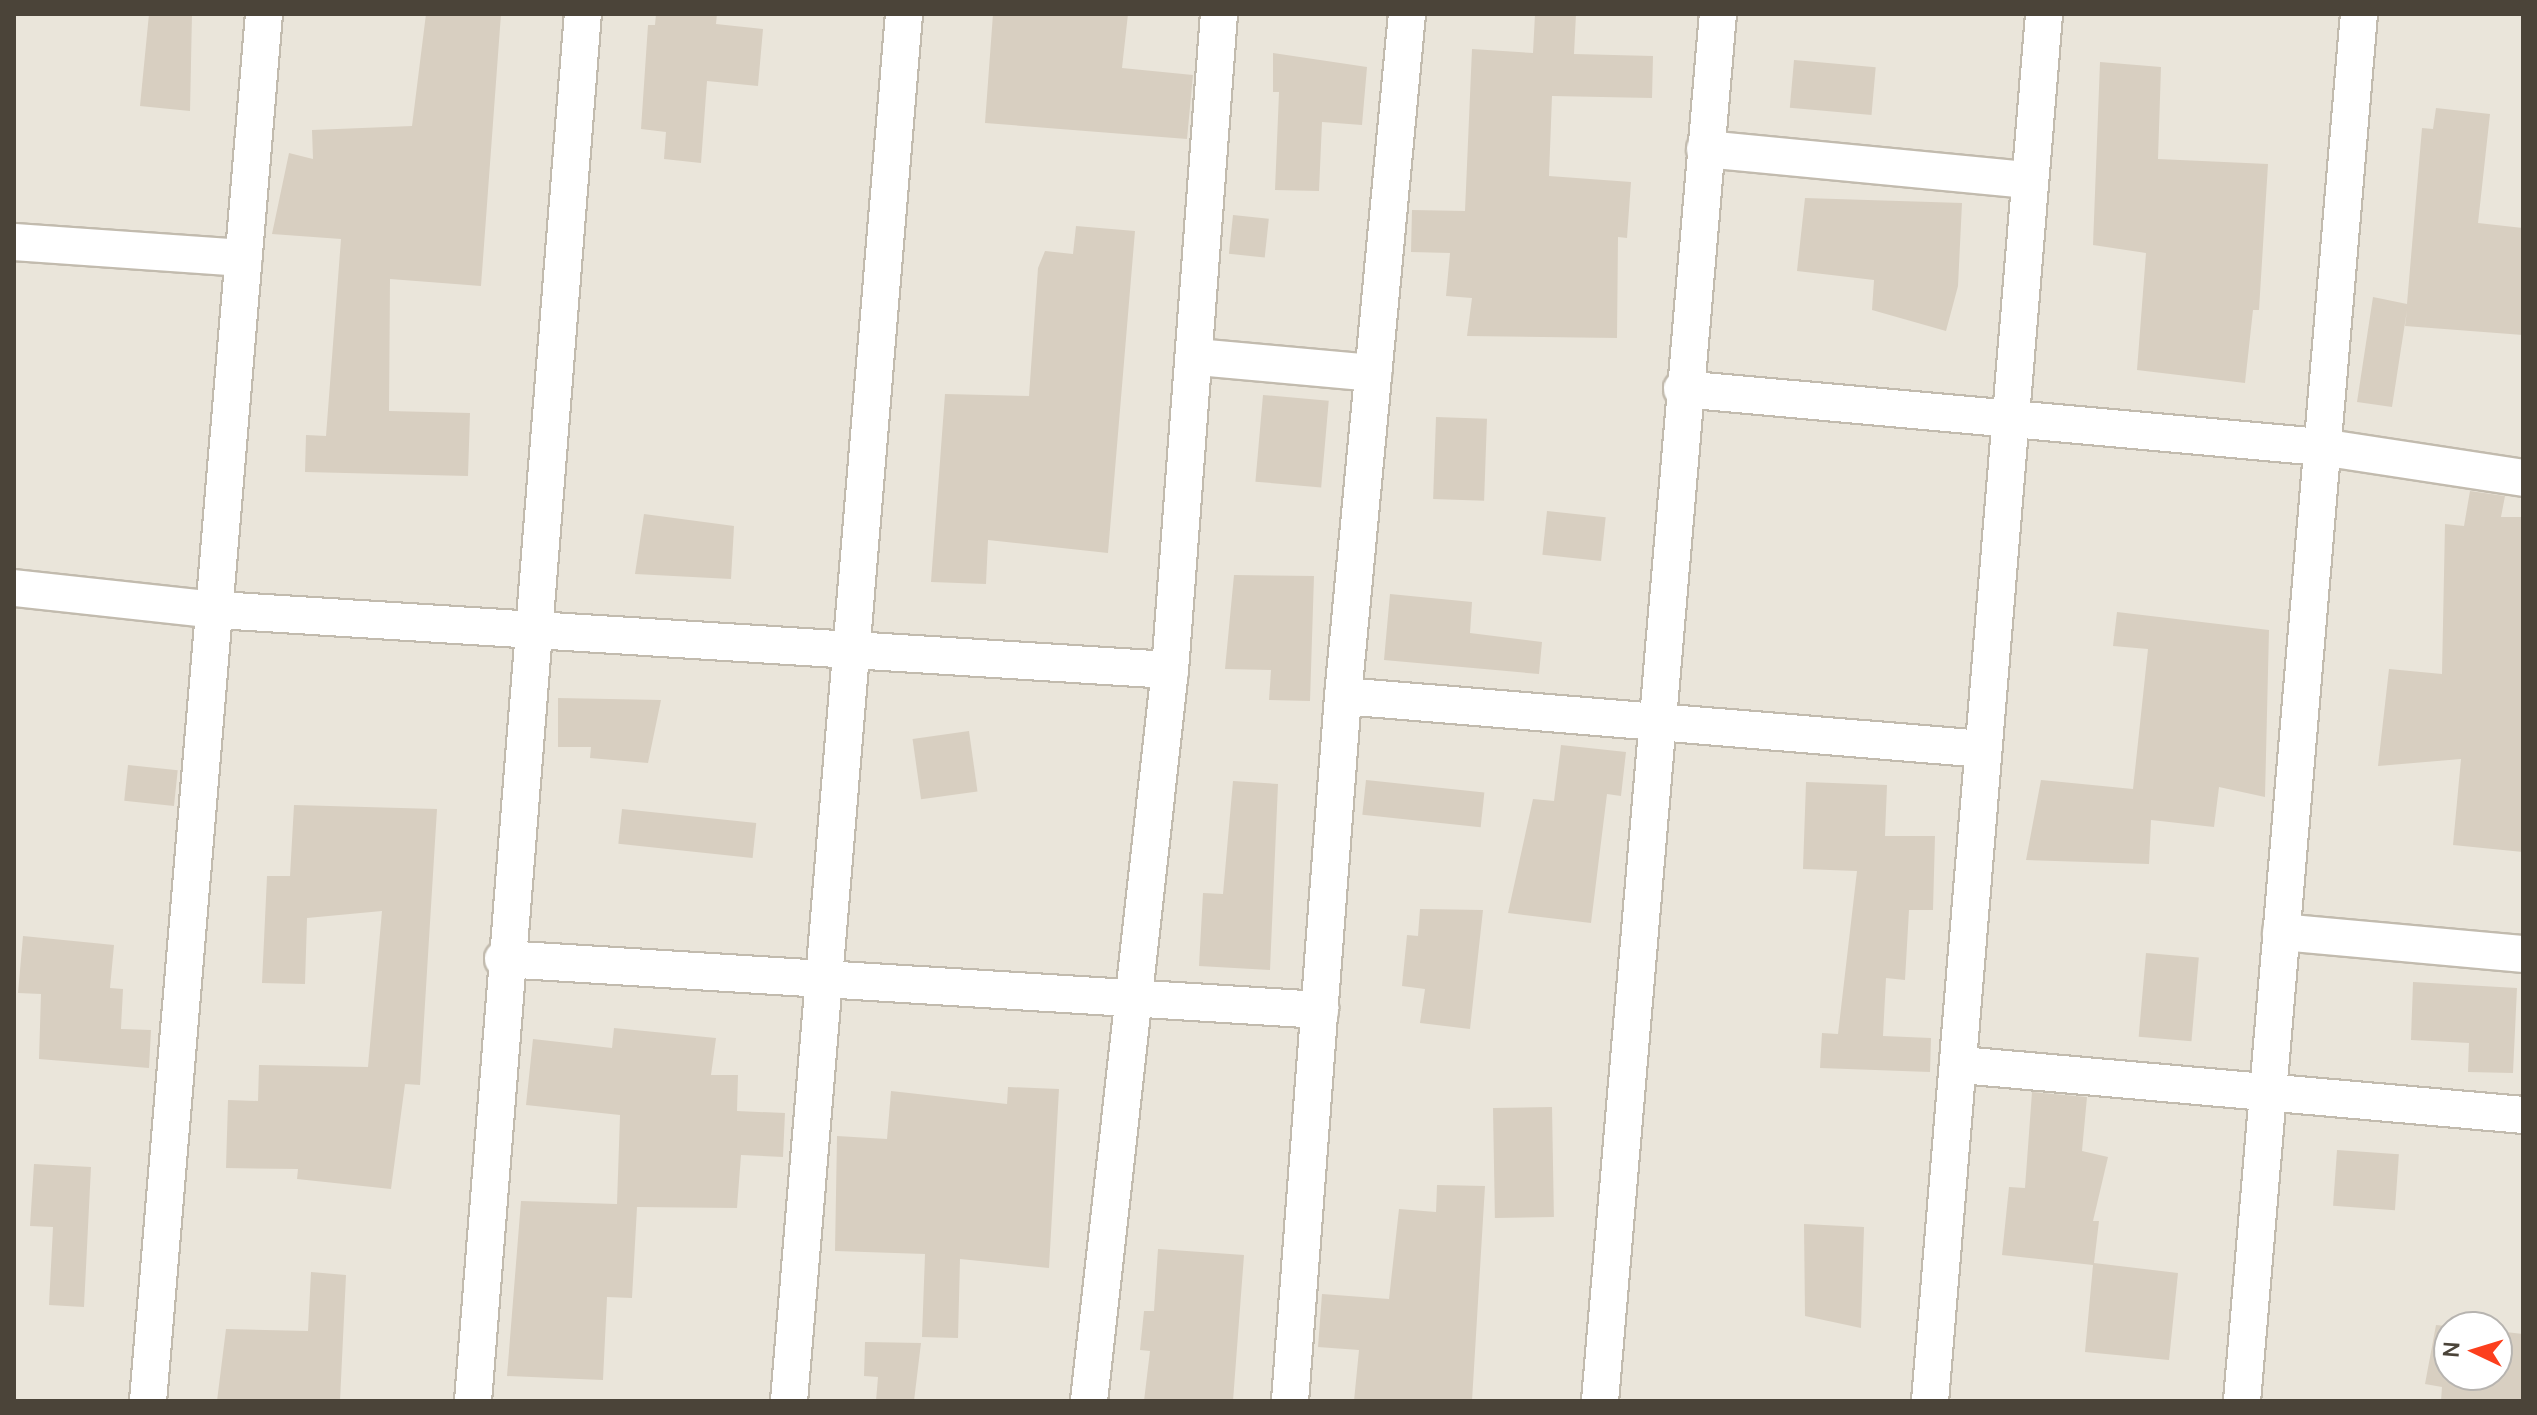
<!DOCTYPE html>
<style>
body{margin:0}
#map{position:relative;width:2537px;height:1415px;overflow:hidden;background:#f6f3ec;font-family:Manrope,sans-serif}
div>[style]{position:absolute}
[style*='--x']{left:calc(var(--x)*1px);top:calc(var(--y)*1px);width:calc(var(--w)*1px);rotate:calc(var(--a)*1deg)}
.residential>*{inset:0;background:#eae5da}
.building>*{inset:0;background:#d8cfc1;transform-origin:0 0}
.roads{filter:drop-shadow(2px 0 #c2bbae) drop-shadow(-2px 0 #c2bbae) drop-shadow(0 2px #c2bbae) drop-shadow(0 -2px #c2bbae)}
.street>*{height:36px;margin:-18px;padding:0 18px;transform-origin:18px;border-radius:18px;background:#fff}
span{translate:-50% -50%;white-space:nowrap;text-align:center;line-height:1.15;-webkit-text-stroke:6px #fff;paint-order:stroke}
.frame{position:absolute;inset:0;border:16px solid #4b4439;pointer-events:none}
.north{position:absolute;left:2433px;top:1311px;width:80px;height:80px;box-sizing:border-box;background:#fff;border:2px solid #b7b4b0;border-radius:50%;rotate:274deg;font-size:22px;font-weight:700;line-height:32px;text-align:center;color:#4b4439}
.north::after{content:'';display:block;margin:auto;width:28px;height:36px;background:#fc3f1d;clip-path:polygon(50% 0,100% 100%,50% 72%,0 100%)}
</style>
<div id="map">
<div class="residential">
<i style="clip-path:polygon(evenodd,14px 14px,2523px 14px,2523px 1401px,14px 1401px,14px 14px,2449px 1327px,2497px 1327px,2497px 1375px,2449px 1375px,2449px 1327px)"></i>
</div>
<div class="building">
<i style="clip-path:polygon(149px 14px,192px 14px,190px 111px,140px 106px)"></i>
<i style="clip-path:polygon(426px 14px,501px 14px,481px 286px,390px 279px,389px 411px,470px 413px,468px 476px,305px 472px,306px 435px,326px 436px,341px 239px,272px 234px,289px 153px,313px 159px,312px 130px,412px 126px)"></i>
<i style="clip-path:polygon(656px 14px,717px 14px,716px 24px,763px 29px,758px 86px,707px 81px,701px 163px,664px 159px,666px 132px,641px 129px,648px 25px,655px 25px)"></i>
<i style="clip-path:polygon(993px 14px,1128px 14px,1122px 68px,1193px 75px,1187px 139px,985px 123px)"></i>
<i style="clip-path:polygon(1535px 14px,1576px 14px,1574px 54px,1653px 56px,1652px 98px,1552px 96px,1549px 176px,1631px 182px,1627px 238px,1618px 237px,1617px 338px,1467px 336px,1472px 298px,1446px 296px,1450px 253px,1411px 252px,1412px 210px,1465px 211px,1472px 49px,1533px 53px)"></i>
<i style="clip-path:polygon(1273px 53px,1367px 67px,1362px 125px,1322px 122px,1319px 191px,1275px 190px,1279px 92px,1273px 92px)"></i>
<i style="left:1794px;top:60px;width:82px;height:48px;rotate:5deg"></i>
<i style="clip-path:polygon(2100px 62px,2161px 67px,2158px 159px,2268px 164px,2259px 310px,2253px 310px,2245px 383px,2137px 370px,2146px 253px,2093px 245px)"></i>
<i style="clip-path:polygon(2436px 108px,2490px 114px,2478px 223px,2523px 228px,2523px 335px,2405px 326px,2407px 310px,2392px 407px,2357px 402px,2373px 297px,2407px 304px,2422px 128px,2433px 129px)"></i>
<i style="clip-path:polygon(1805px 198px,1962px 203px,1958px 286px,1946px 331px,1872px 310px,1874px 280px,1797px 271px)"></i>
<i style="left:1233px;top:215px;width:36px;height:39px;rotate:6deg"></i>
<i style="clip-path:polygon(1076px 226px,1135px 231px,1108px 553px,988px 540px,986px 584px,931px 582px,945px 394px,1029px 396px,1038px 268px,1045px 251px,1073px 254px)"></i>
<i style="left:1263px;top:395px;width:66px;height:87px;rotate:5deg"></i>
<i style="left:1436px;top:417px;width:51px;height:82px;rotate:2deg"></i>
<i style="clip-path:polygon(2470px 491px,2505px 496px,2501px 517px,2523px 517px,2523px 852px,2453px 845px,2461px 759px,2378px 766px,2389px 669px,2442px 674px,2445px 524px,2464px 526px)"></i>
<i style="left:1547px;top:511px;width:59px;height:44px;rotate:6deg"></i>
<i style="clip-path:polygon(644px 514px,734px 526px,731px 579px,635px 574px)"></i>
<i style="clip-path:polygon(1234px 575px,1314px 576px,1310px 701px,1269px 700px,1271px 670px,1225px 669px)"></i>
<i style="clip-path:polygon(1390px 594px,1472px 602px,1470px 633px,1542px 642px,1539px 674px,1384px 660px)"></i>
<i style="clip-path:polygon(2117px 612px,2269px 630px,2265px 797px,2219px 787px,2214px 827px,2151px 820px,2149px 864px,2026px 860px,2041px 780px,2133px 789px,2148px 649px,2113px 646px)"></i>
<i style="clip-path:polygon(558px 698px,661px 700px,648px 763px,590px 758px,591px 747px,558px 747px)"></i>
<i style="left:969px;top:731px;width:61px;height:57px;rotate:82deg"></i>
<i style="clip-path:polygon(1561px 745px,1626px 752px,1621px 796px,1607px 794px,1591px 923px,1508px 913px,1533px 799px,1554px 801px)"></i>
<i style="left:128px;top:765px;width:50px;height:36px;rotate:6deg"></i>
<i style="left:1366px;top:780px;width:119px;height:35px;rotate:6deg"></i>
<i style="clip-path:polygon(1233px 781px,1278px 784px,1270px 970px,1199px 966px,1203px 893px,1223px 894px)"></i>
<i style="clip-path:polygon(1806px 782px,1887px 785px,1885px 836px,1935px 836px,1933px 910px,1909px 910px,1905px 980px,1886px 978px,1883px 1036px,1931px 1038px,1930px 1072px,1820px 1068px,1822px 1033px,1838px 1034px,1857px 871px,1803px 869px)"></i>
<i style="clip-path:polygon(294px 805px,437px 809px,420px 1085px,405px 1084px,391px 1189px,297px 1179px,298px 1169px,226px 1168px,228px 1100px,258px 1101px,259px 1065px,368px 1067px,382px 911px,307px 918px,305px 984px,262px 983px,267px 876px,290px 876px)"></i>
<i style="left:622px;top:809px;width:135px;height:35px;rotate:6deg"></i>
<i style="clip-path:polygon(1420px 909px,1483px 910px,1470px 1029px,1420px 1023px,1425px 989px,1402px 986px,1407px 935px,1418px 936px)"></i>
<i style="clip-path:polygon(23px 936px,114px 945px,110px 988px,123px 989px,121px 1029px,151px 1030px,149px 1068px,39px 1059px,41px 994px,18px 993px)"></i>
<i style="left:2146px;top:953px;width:53px;height:84px;rotate:5deg"></i>
<i style="clip-path:polygon(2413px 982px,2517px 988px,2513px 1073px,2468px 1072px,2469px 1043px,2411px 1040px)"></i>
<i style="clip-path:polygon(614px 1028px,716px 1038px,711px 1075px,738px 1075px,737px 1111px,785px 1113px,783px 1157px,741px 1155px,737px 1208px,637px 1207px,632px 1298px,607px 1297px,603px 1380px,507px 1376px,521px 1201px,617px 1204px,620px 1115px,526px 1105px,533px 1039px,612px 1048px)"></i>
<i style="clip-path:polygon(1008px 1087px,1059px 1089px,1049px 1268px,960px 1259px,958px 1338px,922px 1337px,925px 1254px,835px 1251px,837px 1136px,887px 1139px,891px 1091px,1007px 1104px)"></i>
<i style="clip-path:polygon(2032px 1092px,2087px 1097px,2082px 1151px,2108px 1157px,2093px 1221px,2099px 1221px,2094px 1263px,2178px 1273px,2169px 1360px,2085px 1352px,2093px 1265px,2002px 1255px,2009px 1187px,2025px 1188px)"></i>
<i style="left:1552px;top:1107px;width:110px;height:59px;rotate:89deg"></i>
<i style="left:2337px;top:1150px;width:62px;height:56px;rotate:4deg"></i>
<i style="clip-path:polygon(34px 1164px,91px 1167px,84px 1307px,49px 1305px,53px 1227px,30px 1226px)"></i>
<i style="clip-path:polygon(1437px 1185px,1485px 1186px,1472px 1401px,1354px 1401px,1359px 1350px,1318px 1347px,1322px 1294px,1389px 1299px,1399px 1209px,1436px 1212px)"></i>
<i style="clip-path:polygon(1804px 1224px,1864px 1227px,1861px 1328px,1805px 1316px)"></i>
<i style="clip-path:polygon(1158px 1249px,1244px 1255px,1233px 1401px,1144px 1401px,1150px 1351px,1140px 1350px,1144px 1311px,1154px 1311px)"></i>
<i style="clip-path:polygon(311px 1272px,346px 1275px,340px 1401px,217px 1401px,226px 1329px,308px 1331px)"></i>
<i style="clip-path:polygon(2436px 1325px,2457px 1327px,2449px 1327px,2449px 1375px,2497px 1375px,2497px 1331px,2523px 1334px,2523px 1401px,2441px 1401px,2442px 1387px,2425px 1384px)"></i>
<i style="clip-path:polygon(865px 1342px,921px 1343px,914px 1401px,876px 1401px,878px 1377px,864px 1376px)"></i>
</div>
<div class="roads">
<div class="street">
<i style="--x:1705;--y:149;--w:325;--a:5.5"></i>
<i style="--x:14;--y:242;--w:230;--a:4"></i>
<i style="--x:1197;--y:357;--w:177;--a:5.2"></i>
<i style="--x:1682;--y:389;--w:642;--a:5.19"></i>
<i style="--x:2321;--y:447;--w:204;--a:8.7"></i>
<i style="--x:14;--y:588;--w:205;--a:6.2"></i>
<i style="--x:218;--y:610;--w:954;--a:3.61"></i>
<i style="--x:1343;--y:696;--w:642;--a:4.73"></i>
<i style="--x:2281;--y:932;--w:243;--a:5.2"></i>
<i style="--x:503;--y:959;--w:819;--a:3.57"></i>
<i style="--x:1961;--y:1065;--w:564;--a:5.08"></i>
<i style="--x:148;--y:1401;--w:1392;--a:-85.22"></i>
<i style="--x:473;--y:1401;--w:1391;--a:-85.47"></i>
<i style="--x:789;--y:1401;--w:1392;--a:-85.26"></i>
<i style="--x:1089;--y:1401;--w:735;--a:-83.68"></i>
<i style="--x:1170;--y:670;--w:658;--a:-85.73"></i>
<i style="--x:1290;--y:1401;--w:707;--a:-85.7"></i>
<i style="--x:1343;--y:696;--w:685;--a:-84.64"></i>
<i style="--x:1600;--y:1401;--w:1392;--a:-85.14"></i>
<i style="--x:1930;--y:1401;--w:1392;--a:-85.3"></i>
<i style="--x:2242;--y:1401;--w:1392;--a:-85.18"></i>
</div>
</div>
<div class="frame"></div>
<div class="north">N</div>
</div>
